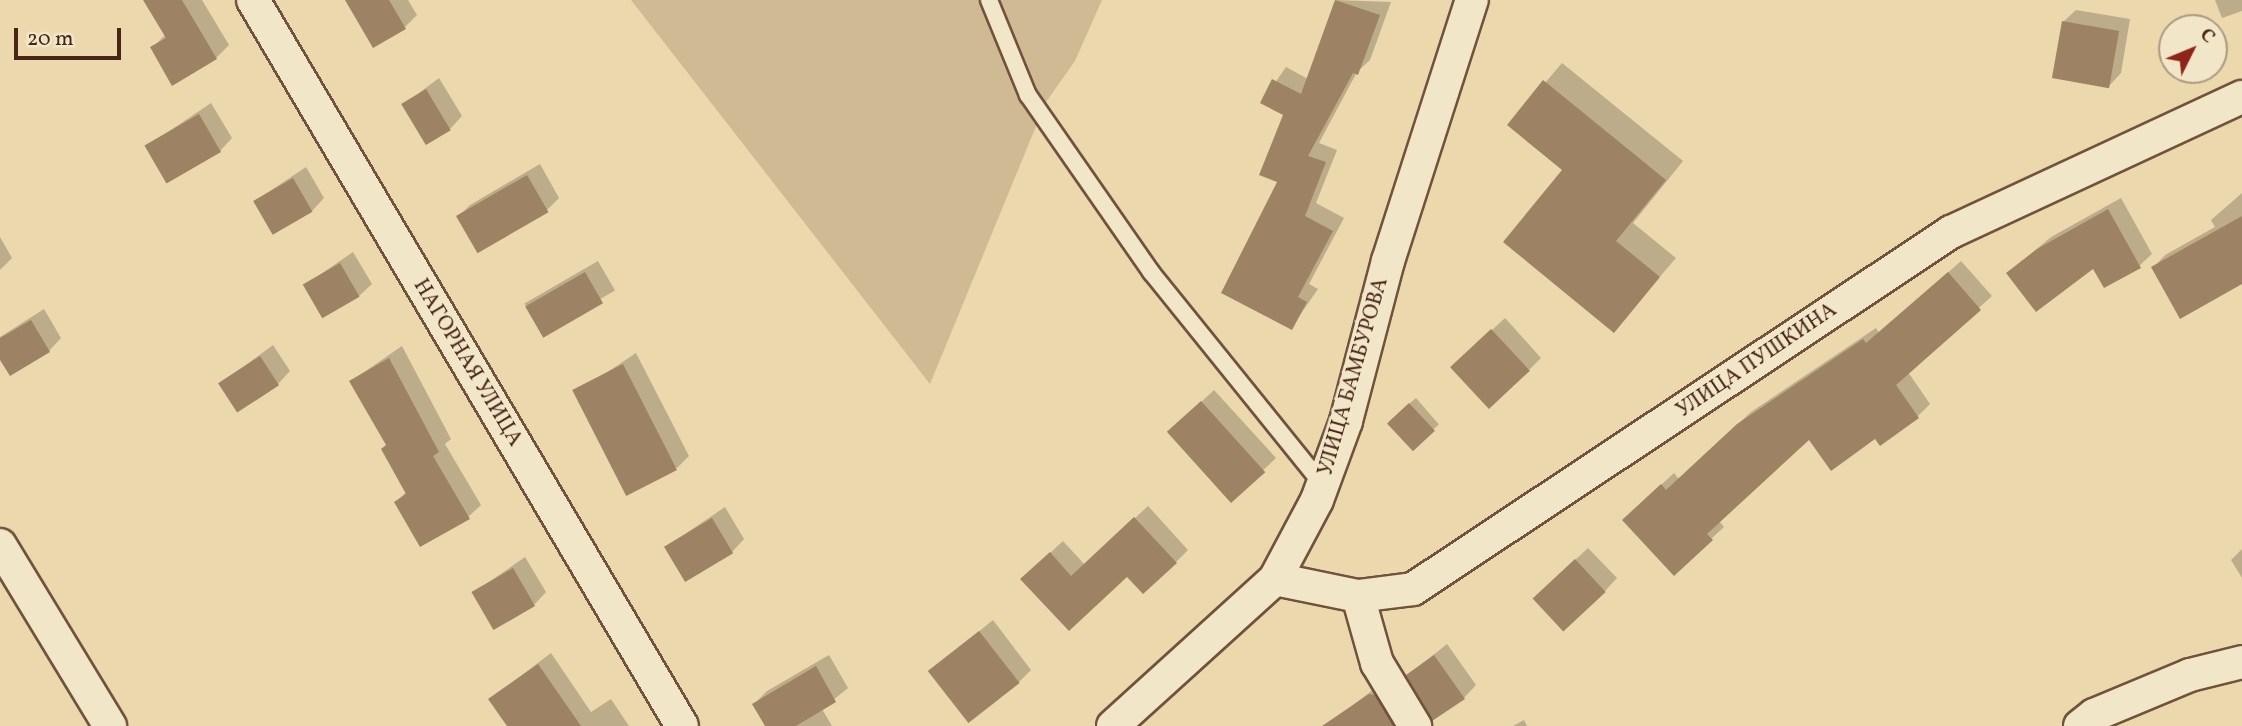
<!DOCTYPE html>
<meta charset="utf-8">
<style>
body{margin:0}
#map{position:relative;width:2242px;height:726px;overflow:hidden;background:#ebd8ac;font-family:Vollkorn,serif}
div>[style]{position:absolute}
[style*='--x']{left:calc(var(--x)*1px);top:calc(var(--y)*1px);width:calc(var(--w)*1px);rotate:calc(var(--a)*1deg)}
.green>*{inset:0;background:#cfba93}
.shadow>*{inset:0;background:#0003;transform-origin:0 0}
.building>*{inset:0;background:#9d8264;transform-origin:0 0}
.roads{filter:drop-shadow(2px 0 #71523c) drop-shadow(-2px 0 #71523c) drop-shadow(0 2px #71523c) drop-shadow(0 -2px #71523c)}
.lane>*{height:16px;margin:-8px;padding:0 8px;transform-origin:8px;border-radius:8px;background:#f2e6c9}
.street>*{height:32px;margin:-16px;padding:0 16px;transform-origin:16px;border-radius:16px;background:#f2e6c9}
span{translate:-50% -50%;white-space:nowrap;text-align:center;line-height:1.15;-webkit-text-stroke:5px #f2e6c9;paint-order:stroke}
.street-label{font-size:21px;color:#482517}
.north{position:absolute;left:2158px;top:14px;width:70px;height:70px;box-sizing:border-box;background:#f2e6c9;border:2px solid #ae9982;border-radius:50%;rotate:47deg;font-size:19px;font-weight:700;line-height:28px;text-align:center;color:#482517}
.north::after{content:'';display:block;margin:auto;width:24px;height:32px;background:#8f2418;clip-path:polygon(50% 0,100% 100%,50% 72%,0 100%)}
.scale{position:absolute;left:14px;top:28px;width:107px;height:32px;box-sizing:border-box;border:4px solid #482517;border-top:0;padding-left:9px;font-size:21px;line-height:24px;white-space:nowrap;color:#482517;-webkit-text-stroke:5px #f2e6c9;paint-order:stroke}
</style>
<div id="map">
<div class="green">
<i style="clip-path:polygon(631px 0,1102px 0,1075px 61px,1046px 102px,930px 384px)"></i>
</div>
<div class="shadow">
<i style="clip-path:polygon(145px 0,202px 0,229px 45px,216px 58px,152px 48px,166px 34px)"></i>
<i style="clip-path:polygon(347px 0,408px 0,417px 15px,405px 27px)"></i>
<i style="clip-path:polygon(1336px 0,1391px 2px,1370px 60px,1357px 72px,1319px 143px,1337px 150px,1316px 203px,1344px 218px,1309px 284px,1318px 289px,1291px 328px,1279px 181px,1285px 114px,1262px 102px,1286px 67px,1308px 79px)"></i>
<i style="clip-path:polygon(2215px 0,2242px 0,2242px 11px,2222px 18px)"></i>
<i style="clip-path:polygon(2076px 10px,2130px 19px,2121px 73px,2109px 86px,2063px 22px)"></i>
<i style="clip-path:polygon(1562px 63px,1683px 161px,1633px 223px,1676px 258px,1614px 330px,1565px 170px,1509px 125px)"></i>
<i style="clip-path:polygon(439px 78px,462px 116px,450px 129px,403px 105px)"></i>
<i style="clip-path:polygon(211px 103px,232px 138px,220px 151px,147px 146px)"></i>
<i style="clip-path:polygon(540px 164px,559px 198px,547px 210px,458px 217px,470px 205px)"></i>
<i style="clip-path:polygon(306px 167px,324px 198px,312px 211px,255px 201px)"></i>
<i style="clip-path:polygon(2242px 193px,2242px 280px,2153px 268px,2165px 255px,2215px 227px,2211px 220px)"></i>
<i style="clip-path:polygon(2121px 198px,2152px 254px,2139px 266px,2008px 273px,2051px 237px)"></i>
<i style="clip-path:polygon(0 237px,12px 258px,0 270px)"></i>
<i style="clip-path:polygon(353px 252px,372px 284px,359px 296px,305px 285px)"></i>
<i style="left:598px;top:261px;width:34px;height:85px;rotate:60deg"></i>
<i style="clip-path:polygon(1961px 261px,1992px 296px,1908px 372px,1930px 404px,1918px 416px,1880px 444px,1875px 437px,1809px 438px,1719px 521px,1724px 527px,1711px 539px,1637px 507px,1674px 473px,1679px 479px,1751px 412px,1876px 328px,1879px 333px)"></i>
<i style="clip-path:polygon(44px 309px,61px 338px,49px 351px,0 356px,0 337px)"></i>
<i style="clip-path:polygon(1505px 318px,1541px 358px,1529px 370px,1465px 355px)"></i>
<i style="clip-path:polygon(273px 345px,290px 371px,278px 384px,220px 384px)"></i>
<i style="clip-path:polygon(402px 346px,451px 439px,445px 444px,481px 505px,468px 517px,396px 502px,407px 491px,388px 444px,351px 381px)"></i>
<i style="clip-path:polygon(636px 353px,689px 456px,677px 468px,576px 393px)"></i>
<i style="clip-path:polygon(1214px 390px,1276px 458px,1232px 500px,1182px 420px)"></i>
<i style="left:1416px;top:398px;width:35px;height:36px;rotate:49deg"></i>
<i style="clip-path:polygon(1148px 506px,1188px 550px,1176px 562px,1128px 575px,1069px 629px,1035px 567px,1063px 541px,1085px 565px)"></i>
<i style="clip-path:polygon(725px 507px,744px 539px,732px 552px,667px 546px)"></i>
<i style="clip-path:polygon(1588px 548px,1617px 578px,1605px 591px,1547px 586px)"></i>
<i style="clip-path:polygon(2242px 549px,2242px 578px,2231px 560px)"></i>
<i style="clip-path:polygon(525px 557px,546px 592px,534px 605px,473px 593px)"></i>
<i style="clip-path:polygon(993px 620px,1031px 670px,1019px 682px,930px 671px)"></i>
<i style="clip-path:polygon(1447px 644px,1476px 685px,1464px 698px,1408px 675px)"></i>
<i style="clip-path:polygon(551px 653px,591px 712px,611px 699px,629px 726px,509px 726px,490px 699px)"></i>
<i style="clip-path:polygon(829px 655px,848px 688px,822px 709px,832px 726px,767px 726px,754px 704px,767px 691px)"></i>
<i style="clip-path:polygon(1383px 682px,1407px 726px,1353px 726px,1344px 712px)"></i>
<i style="clip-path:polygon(1524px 720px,1527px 726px,1513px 726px)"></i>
</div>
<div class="building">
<i style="clip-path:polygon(143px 0,182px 0,217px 59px,172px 86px,150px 47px,166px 38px)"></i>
<i style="clip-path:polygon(345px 0,389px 0,406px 29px,373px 48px)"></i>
<i style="clip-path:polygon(1335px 0,1380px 15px,1358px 75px,1353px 73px,1308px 156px,1326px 162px,1305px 216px,1333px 231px,1298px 297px,1307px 302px,1292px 330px,1221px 293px,1277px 182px,1259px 175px,1283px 115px,1260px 103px,1272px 79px,1301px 94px)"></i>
<i style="left:2062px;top:21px;width:58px;height:58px;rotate:10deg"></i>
<i style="clip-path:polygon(1543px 80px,1666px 180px,1616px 241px,1660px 277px,1614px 333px,1503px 242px,1562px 170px,1507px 125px)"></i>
<i style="left:426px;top:89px;width:48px;height:29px;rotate:59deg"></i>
<i style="left:199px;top:114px;width:44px;height:63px;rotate:60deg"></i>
<i style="left:527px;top:175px;width:43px;height:82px;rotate:60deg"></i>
<i style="left:293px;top:178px;width:39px;height:46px;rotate:60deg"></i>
<i style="clip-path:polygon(2108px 209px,2141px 268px,2104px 288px,2093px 269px,2036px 312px,2006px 273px,2037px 249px)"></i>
<i style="clip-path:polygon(2242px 216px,2242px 284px,2180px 319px,2151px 267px)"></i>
<i style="left:340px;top:263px;width:39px;height:43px;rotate:60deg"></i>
<i style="left:585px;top:272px;width:36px;height:69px;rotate:60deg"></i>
<i style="clip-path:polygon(1948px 272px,1981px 310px,1896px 385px,1919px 418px,1880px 446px,1875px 439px,1831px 471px,1809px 440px,1707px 534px,1713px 540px,1674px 576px,1622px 520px,1661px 484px,1666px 490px,1737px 424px,1863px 339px,1866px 343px)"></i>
<i style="clip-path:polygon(31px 320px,50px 352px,10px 376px,0 360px,0 338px)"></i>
<i style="left:1491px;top:329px;width:57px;height:56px;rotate:47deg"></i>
<i style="left:260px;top:356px;width:35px;height:50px;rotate:57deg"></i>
<i style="clip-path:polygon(389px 358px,439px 452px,433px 456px,470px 519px,420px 547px,394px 502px,406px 494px,381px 449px,386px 445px,349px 381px)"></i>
<i style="left:623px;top:364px;width:119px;height:57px;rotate:63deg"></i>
<i style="left:1201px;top:401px;width:96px;height:46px;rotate:48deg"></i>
<i style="left:1409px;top:403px;width:38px;height:30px;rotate:47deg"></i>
<i style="clip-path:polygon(1134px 517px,1177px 563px,1143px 594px,1127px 577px,1069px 631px,1020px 579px,1050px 552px,1071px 576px)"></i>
<i style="left:712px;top:518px;width:41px;height:56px;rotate:59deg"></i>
<i style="left:1575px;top:559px;width:45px;height:58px;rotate:47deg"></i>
<i style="left:513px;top:568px;width:44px;height:48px;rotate:60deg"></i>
<i style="left:979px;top:631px;width:66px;height:65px;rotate:52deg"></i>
<i style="clip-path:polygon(1434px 655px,1465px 699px,1432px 721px,1406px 675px)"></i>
<i style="clip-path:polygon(538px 664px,581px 726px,507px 726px,488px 699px)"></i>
<i style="clip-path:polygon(816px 666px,836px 702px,796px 726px,765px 726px,752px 704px)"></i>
<i style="clip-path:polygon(1369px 694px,1375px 695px,1394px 726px,1322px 726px)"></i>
</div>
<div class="roads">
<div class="lane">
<i style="--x:989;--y:0;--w:103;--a:67.7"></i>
<i style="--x:1028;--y:95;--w:216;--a:55.2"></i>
<i style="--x:1151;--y:272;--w:274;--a:51.1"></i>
</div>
<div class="street">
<i style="--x:253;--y:0;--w:843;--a:59.42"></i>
<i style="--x:0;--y:545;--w:212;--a:58.7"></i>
<i style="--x:1275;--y:579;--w:85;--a:11.6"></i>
<i style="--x:1358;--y:596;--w:55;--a:-7.3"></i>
<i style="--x:1413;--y:589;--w:646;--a:-33.57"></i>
<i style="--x:1951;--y:232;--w:321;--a:-24.9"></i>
<i style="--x:1358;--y:596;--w:70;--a:74.2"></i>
<i style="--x:1377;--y:663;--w:74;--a:58.9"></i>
<i style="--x:1113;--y:726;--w:219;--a:-42.2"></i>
<i style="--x:1275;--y:579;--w:89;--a:-62"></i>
<i style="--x:1317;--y:500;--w:84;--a:-69.8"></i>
<i style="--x:1346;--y:421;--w:165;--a:-75.3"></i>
<i style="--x:1388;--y:261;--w:274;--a:-72.2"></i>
<i style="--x:2080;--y:726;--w:18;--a:-38"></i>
<i style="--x:2094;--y:715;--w:104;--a:-22.6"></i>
<i style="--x:2190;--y:675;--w:54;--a:-14"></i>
</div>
</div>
<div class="street-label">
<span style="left:1757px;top:361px;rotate:-34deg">УЛИЦА ПУШКИНА</span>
<span style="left:467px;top:363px;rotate:59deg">НАГОРНАЯ УЛИЦА</span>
<span style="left:1354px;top:377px;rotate:-74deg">УЛИЦА БАМБУРОВА</span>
</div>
<div class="north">С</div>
<div class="scale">20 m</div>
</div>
